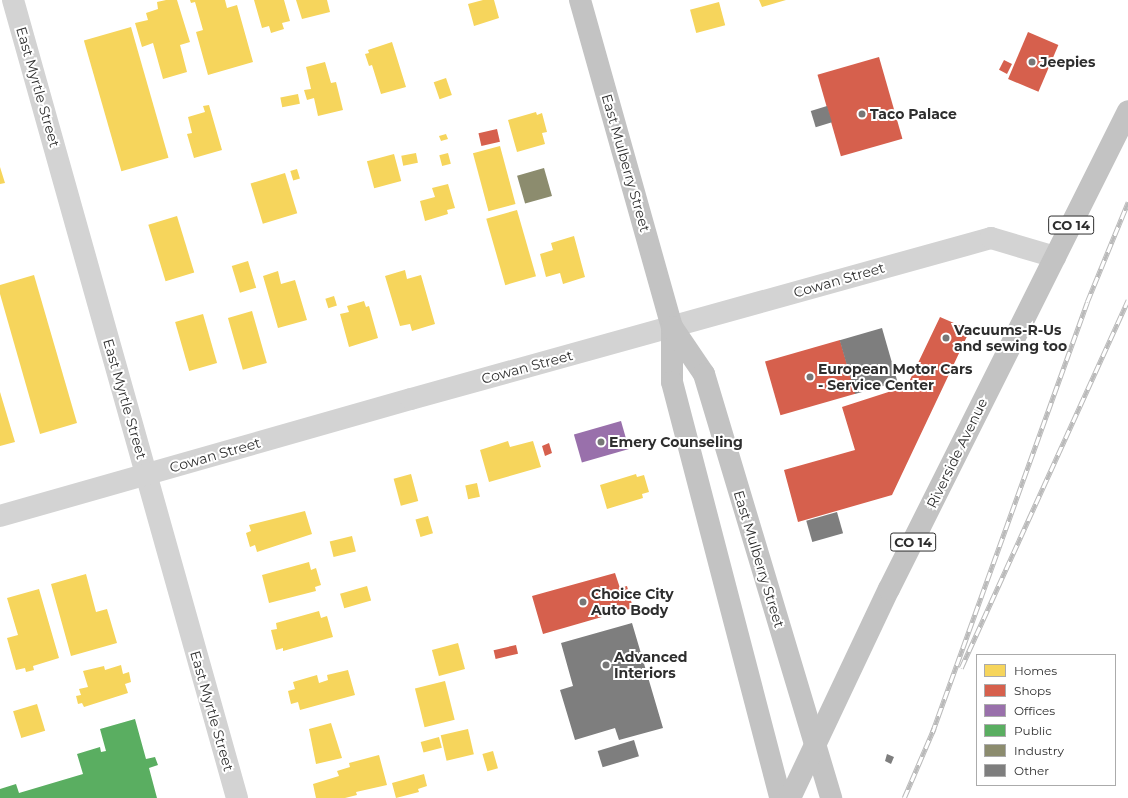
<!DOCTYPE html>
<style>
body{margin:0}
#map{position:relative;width:1128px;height:798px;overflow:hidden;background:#fff;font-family:Montserrat,sans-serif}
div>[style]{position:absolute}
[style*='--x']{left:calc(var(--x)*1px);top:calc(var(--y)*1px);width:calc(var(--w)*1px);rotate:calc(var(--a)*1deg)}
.homes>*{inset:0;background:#f6d55c;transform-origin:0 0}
.shops>*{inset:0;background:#d6604d;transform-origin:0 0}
.offices>*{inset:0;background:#9970ab;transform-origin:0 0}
.public>*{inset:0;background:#5aae61}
.industry>*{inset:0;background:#8c8c6e;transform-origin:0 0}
.building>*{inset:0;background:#7e7e7e;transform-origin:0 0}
.minor>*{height:22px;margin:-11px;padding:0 11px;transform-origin:11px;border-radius:11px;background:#d3d3d3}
.trunk>*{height:22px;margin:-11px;padding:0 11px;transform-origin:11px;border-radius:11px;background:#c3c3c3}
.rail>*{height:4.5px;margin-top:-2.25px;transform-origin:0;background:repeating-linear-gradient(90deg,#fff 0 9px,#bababa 0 18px);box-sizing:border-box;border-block:1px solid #bababa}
.dots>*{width:11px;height:11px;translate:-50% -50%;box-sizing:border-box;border:2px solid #fff;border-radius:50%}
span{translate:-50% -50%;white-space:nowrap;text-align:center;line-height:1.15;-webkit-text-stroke:4px #fff;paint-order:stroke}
.shield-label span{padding:1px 3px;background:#fff;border:1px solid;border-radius:3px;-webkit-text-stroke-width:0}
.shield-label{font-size:13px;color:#2e2e2e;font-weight:700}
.poi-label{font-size:14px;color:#2e2e2e;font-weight:700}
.left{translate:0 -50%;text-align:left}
.street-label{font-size:14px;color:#2e2e2e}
.legend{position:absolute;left:976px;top:654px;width:140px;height:132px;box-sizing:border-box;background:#fff;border:1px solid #ababab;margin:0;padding:5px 7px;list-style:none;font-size:12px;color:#2e2e2e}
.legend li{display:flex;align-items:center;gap:8px;height:20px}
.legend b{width:20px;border:1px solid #ababab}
</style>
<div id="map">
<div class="homes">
<i style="clip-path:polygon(166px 0,177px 0,190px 42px,180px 45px,187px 72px,163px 79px,153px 43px,142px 47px,135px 23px,148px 20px,146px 13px,158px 9px,157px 2px)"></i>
<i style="clip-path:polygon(190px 0,225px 0,227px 8px,237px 5px,253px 62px,208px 75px,196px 32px,203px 30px,195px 2px,191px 3px)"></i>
<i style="clip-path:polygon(254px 0,284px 0,290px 21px,282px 23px,284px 29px,271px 33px,269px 26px,262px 28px)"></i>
<i style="clip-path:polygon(296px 0,327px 0,330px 12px,302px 19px)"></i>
<i style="clip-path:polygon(483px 0,494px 0,499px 18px,474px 26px,468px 4px)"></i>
<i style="clip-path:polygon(759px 0,786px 0,762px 7px)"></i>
<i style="left:719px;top:2px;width:24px;height:30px;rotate:75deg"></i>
<i style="left:131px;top:27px;width:136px;height:49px;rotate:74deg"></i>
<i style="clip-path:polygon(392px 42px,406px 87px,381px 94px,372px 65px,369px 66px,365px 54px,369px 53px,368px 50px)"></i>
<i style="clip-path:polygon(325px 62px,331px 83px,336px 82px,343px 110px,318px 116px,314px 98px,307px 100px,304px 90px,311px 89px,306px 67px)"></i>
<i style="left:446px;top:78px;width:18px;height:13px;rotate:71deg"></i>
<i style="left:298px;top:94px;width:10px;height:18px;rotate:79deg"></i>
<i style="clip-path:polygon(209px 105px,222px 150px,194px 158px,187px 134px,192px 133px,188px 117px,205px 112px,203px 106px)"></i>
<i style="clip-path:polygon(536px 112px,537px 115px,542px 113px,547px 132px,542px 133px,545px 144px,517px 152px,508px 120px)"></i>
<i style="clip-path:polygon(446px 134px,448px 139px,441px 141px,439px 136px)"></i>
<i style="left:500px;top:146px;width:60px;height:28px;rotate:75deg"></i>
<i style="left:416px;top:153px;width:10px;height:15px;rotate:79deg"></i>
<i style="left:448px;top:153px;width:11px;height:9px;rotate:75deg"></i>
<i style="left:394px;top:154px;width:28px;height:28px;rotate:75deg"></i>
<i style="clip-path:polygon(0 167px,5px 183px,0 184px)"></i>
<i style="left:297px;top:169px;width:10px;height:7px;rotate:73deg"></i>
<i style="left:285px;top:173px;width:42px;height:36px;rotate:73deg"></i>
<i style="clip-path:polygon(448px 184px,455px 208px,447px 210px,448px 214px,425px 221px,420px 201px,435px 197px,432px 188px)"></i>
<i style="left:517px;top:210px;width:69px;height:32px;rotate:74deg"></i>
<i style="left:177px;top:216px;width:59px;height:30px;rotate:73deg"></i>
<i style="clip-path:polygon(574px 236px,585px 277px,563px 284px,560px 273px,546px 277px,540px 254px,553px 250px,551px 243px)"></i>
<i style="left:248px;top:261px;width:28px;height:17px;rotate:73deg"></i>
<i style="clip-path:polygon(405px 270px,407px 279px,421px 275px,435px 324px,412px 331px,410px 324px,400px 326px,385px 276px)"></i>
<i style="clip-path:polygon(278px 271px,281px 284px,295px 280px,307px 320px,278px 328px,263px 276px)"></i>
<i style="clip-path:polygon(34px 275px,77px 423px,40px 434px,0 294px,0 285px)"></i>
<i style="left:334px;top:296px;width:10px;height:9px;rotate:73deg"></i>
<i style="clip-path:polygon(364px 301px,366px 307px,369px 306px,378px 338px,349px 347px,340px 314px,349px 312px,347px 306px)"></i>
<i style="left:252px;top:311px;width:54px;height:25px;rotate:74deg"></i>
<i style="left:203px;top:314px;width:51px;height:29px;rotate:74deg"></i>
<i style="clip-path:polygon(0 392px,15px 442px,0 446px)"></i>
<i style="clip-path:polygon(508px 441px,510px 447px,533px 441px,541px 467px,489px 482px,480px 450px)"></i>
<i style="left:411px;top:474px;width:28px;height:18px;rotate:75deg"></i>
<i style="clip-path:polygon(636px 474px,637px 477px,644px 475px,649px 492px,642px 494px,643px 498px,607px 509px,600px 485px)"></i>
<i style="left:477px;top:483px;width:14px;height:12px;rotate:78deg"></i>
<i style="clip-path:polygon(305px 511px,312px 534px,257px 552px,255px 545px,250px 547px,246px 533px,251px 531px,249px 525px)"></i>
<i style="left:428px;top:516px;width:18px;height:13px;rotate:74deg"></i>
<i style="left:352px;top:536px;width:16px;height:23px;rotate:76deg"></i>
<i style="clip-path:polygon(309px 562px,311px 570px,316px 568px,321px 585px,315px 587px,316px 591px,269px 603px,262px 575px)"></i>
<i style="clip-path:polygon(86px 574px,96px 612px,107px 609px,117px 643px,71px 656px,51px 584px)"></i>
<i style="left:367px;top:586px;width:15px;height:28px;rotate:74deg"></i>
<i style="clip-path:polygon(39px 589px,59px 658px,33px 666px,34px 670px,26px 672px,25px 668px,16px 670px,7px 638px,18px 635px,7px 598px)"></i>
<i style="clip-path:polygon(319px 611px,321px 618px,327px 616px,333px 637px,283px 651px,283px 648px,276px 650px,271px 630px,277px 629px,276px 623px)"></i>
<i style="left:458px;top:643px;width:27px;height:27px;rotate:75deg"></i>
<i style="clip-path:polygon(121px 665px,123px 674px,129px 672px,131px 682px,125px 684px,128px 693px,84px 707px,82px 703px,78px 704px,76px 696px,81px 695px,79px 689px,88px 687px,83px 671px,104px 666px,105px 670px)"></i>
<i style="clip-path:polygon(348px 670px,355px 695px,300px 710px,298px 702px,291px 704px,288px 691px,295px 689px,293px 682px,317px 675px,319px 683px,328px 680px,327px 675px)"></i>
<i style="left:445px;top:681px;width:40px;height:31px;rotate:76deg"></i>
<i style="left:37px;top:704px;width:28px;height:25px;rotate:73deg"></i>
<i style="clip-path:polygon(331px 723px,342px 758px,316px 764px,309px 729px)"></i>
<i style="left:468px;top:729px;width:26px;height:28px;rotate:77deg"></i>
<i style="left:439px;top:737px;width:11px;height:19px;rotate:75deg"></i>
<i style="left:493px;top:751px;width:18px;height:11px;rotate:74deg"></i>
<i style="clip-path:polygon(379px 755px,387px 785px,356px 792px,357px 795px,345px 798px,316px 798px,313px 784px,339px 776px,337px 771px,350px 767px,349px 763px)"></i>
<i style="clip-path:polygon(424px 774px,427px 786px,418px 789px,419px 792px,396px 798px,392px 783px)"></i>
</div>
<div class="shops">
<i style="left:1028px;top:32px;width:33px;height:51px;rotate:23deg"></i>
<i style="left:879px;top:57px;width:85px;height:64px;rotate:74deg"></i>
<i style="left:1004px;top:60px;width:9px;height:11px;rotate:27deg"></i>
<i style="left:497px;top:129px;width:13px;height:19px;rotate:77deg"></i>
<i style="clip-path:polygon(940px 317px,970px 330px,892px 495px,798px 522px,784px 470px,855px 450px,842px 407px,907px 386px)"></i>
<i style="left:840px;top:340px;width:56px;height:78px;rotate:74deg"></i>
<i style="clip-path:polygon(549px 443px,552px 453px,545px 456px,542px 446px)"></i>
<i style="clip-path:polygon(615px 573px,620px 588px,627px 586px,633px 608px,543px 634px,532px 596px)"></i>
<i style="left:516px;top:645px;width:9px;height:23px;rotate:77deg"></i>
</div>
<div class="offices">
<i style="left:621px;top:421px;width:29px;height:49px;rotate:74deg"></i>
</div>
<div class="public">
<i style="clip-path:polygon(135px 719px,146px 759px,155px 757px,158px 765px,149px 768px,157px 798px,0 798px,0 789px,16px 784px,19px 793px,83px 774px,77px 754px,100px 747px,101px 752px,106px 751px,100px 729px)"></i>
</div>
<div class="industry">
<i style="left:544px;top:168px;width:29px;height:28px;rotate:74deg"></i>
</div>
<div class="building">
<i style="left:827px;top:106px;width:17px;height:17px;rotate:73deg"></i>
<i style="left:882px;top:328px;width:56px;height:44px;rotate:74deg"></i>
<i style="left:837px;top:512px;width:22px;height:32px;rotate:74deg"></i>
<i style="clip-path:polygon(632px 623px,663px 728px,619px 740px,615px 728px,575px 740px,560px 690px,573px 686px,561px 643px)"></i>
<i style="left:634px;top:740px;width:17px;height:38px;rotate:73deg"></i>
<i style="clip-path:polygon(887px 754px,894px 757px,891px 764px,885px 761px)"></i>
</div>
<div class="minor">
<i style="--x:13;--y:0;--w:829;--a:74.32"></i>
<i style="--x:0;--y:516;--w:427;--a:-15.9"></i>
<i style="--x:411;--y:399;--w:602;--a:-15.51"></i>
<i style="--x:991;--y:238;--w:67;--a:16.5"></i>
</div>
<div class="trunk">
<i style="--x:580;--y:0;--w:340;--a:74.3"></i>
<i style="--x:672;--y:327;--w:55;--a:90"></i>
<i style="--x:672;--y:382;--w:430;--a:75.4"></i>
<i style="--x:672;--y:327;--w:57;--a:55.8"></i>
<i style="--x:704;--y:374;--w:443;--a:73.3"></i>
<i style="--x:790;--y:798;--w:231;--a:-64.7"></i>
<i style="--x:889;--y:589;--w:534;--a:-63.43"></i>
</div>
<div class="rail">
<i style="--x:961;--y:668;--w:404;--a:-65.6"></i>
<i style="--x:932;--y:733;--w:458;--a:-70.2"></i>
<i style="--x:1087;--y:302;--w:108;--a:-67.7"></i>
<i style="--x:904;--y:798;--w:76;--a:-66.8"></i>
</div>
<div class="dots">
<i style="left:1032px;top:62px;background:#777"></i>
<i style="left:862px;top:114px;background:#777"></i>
<i style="left:946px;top:338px;background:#777"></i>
<i style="left:810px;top:377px;background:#777"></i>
<i style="left:601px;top:442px;background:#777"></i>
<i style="left:583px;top:602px;background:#777"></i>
<i style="left:606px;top:665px;background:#777"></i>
</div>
<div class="shield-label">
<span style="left:1071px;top:225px">CO 14</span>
<span style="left:913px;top:542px">CO 14</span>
</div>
<div class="poi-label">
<span class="left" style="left:1040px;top:62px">Jeepies</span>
<span class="left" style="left:870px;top:114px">Taco Palace</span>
<span class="left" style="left:954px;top:338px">Vacuums-R-Us<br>and sewing too</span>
<span class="left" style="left:818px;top:377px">European Motor Cars<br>- Service Center</span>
<span class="left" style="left:609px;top:442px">Emery Counseling</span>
<span class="left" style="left:591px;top:602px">Choice City<br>Auto Body</span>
<span class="left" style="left:614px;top:665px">Advanced<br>Interiors</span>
</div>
<div class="street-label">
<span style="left:38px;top:87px;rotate:74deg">East Myrtle Street</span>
<span style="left:626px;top:163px;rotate:74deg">East Mulberry Street</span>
<span style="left:839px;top:280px;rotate:-16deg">Cowan Street</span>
<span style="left:527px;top:367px;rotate:-15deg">Cowan Street</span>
<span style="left:125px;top:399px;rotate:74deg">East Myrtle Street</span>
<span style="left:957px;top:453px;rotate:-64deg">Riverside Avenue</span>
<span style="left:215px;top:455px;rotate:-16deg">Cowan Street</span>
<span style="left:759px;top:559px;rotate:73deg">East Mulberry Street</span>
<span style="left:212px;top:711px;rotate:74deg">East Myrtle Street</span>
</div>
<ul class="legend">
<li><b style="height:11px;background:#f6d55c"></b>Homes</li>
<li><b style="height:11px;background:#d6604d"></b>Shops</li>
<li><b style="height:11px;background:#9970ab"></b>Offices</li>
<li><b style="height:11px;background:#5aae61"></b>Public</li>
<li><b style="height:11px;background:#8c8c6e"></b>Industry</li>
<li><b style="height:11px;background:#7e7e7e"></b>Other</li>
</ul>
</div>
